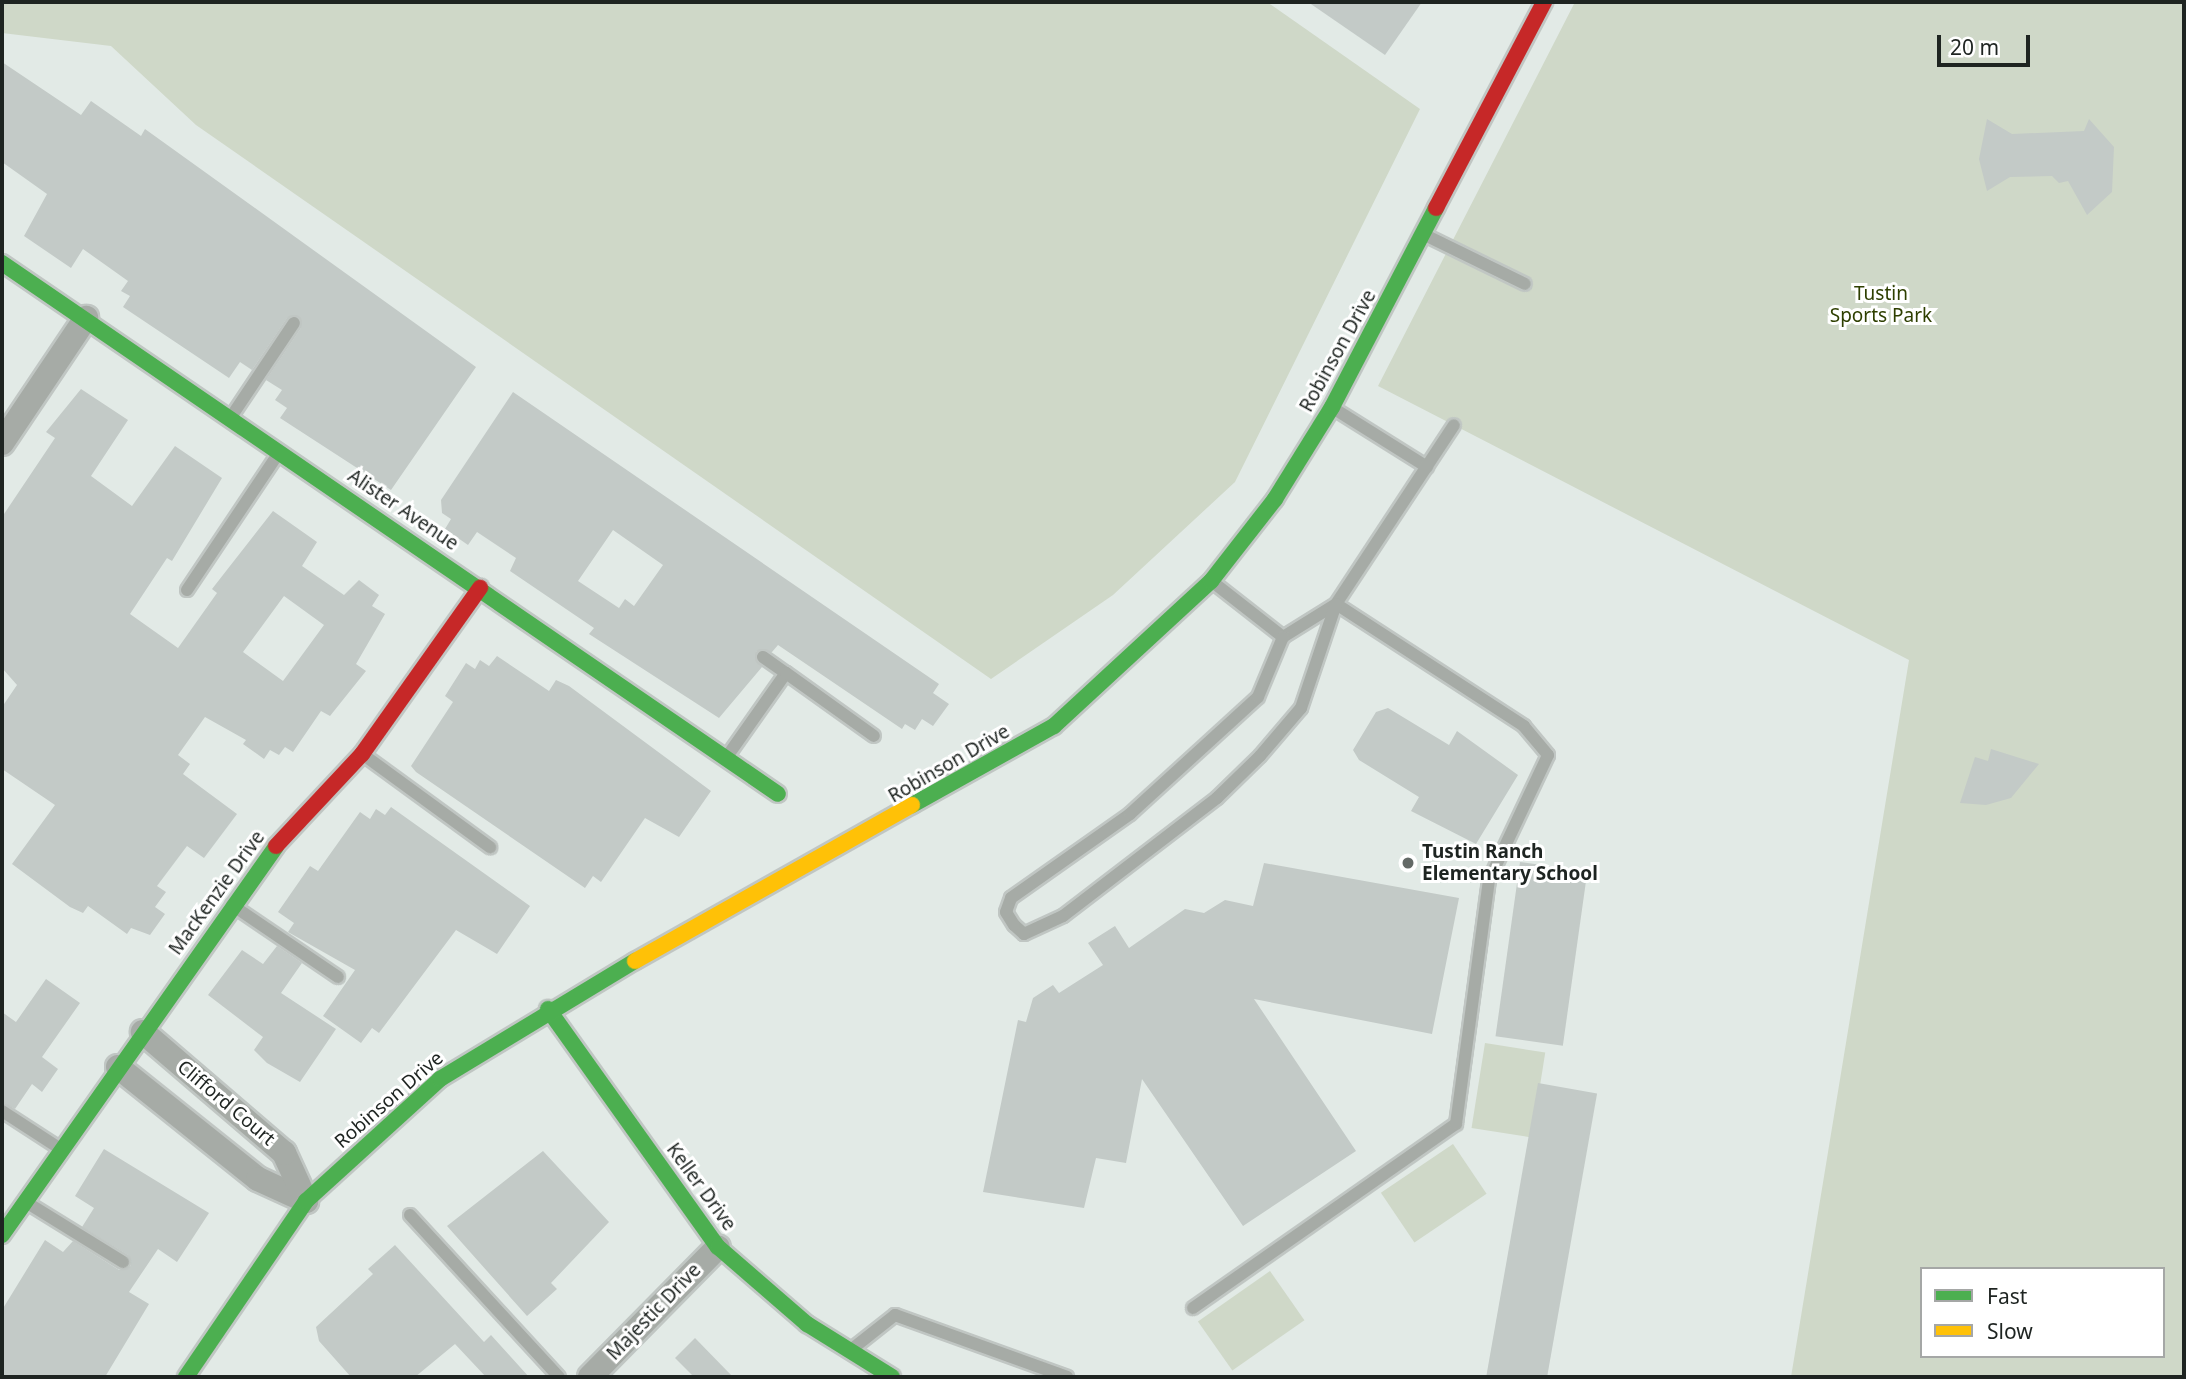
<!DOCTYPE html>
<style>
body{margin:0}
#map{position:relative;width:2186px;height:1379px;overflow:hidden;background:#e2eae6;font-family:"Noto Sans",sans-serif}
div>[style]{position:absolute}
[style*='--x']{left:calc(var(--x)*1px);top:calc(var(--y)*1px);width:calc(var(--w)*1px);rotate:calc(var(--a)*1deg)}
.green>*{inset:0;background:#cfd8c8;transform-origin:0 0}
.building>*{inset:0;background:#c3cac7;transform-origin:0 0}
.roads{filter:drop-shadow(2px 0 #c0c6c3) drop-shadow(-2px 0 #c0c6c3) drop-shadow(0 2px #c0c6c3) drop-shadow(0 -2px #c0c6c3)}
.lane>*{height:12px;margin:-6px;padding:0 6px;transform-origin:6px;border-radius:6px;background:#a6aba6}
.street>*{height:24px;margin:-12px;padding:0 12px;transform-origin:12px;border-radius:12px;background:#a6aba6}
.fast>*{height:16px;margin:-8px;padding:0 8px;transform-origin:8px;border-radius:8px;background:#4caf50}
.slow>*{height:16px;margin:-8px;padding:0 8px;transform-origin:8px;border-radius:8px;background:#ffc107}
.jam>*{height:16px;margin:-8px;padding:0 8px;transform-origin:8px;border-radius:8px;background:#c62828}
.dots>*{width:19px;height:19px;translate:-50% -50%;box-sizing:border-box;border:4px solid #fff;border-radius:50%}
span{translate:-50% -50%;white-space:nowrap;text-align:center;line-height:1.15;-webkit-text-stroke:6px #fff;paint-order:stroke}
.park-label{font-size:19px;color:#2e3f00}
.street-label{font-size:19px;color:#1e2421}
.poi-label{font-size:19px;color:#1e2421;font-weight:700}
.left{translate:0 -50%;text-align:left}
.frame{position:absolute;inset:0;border:4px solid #1e2421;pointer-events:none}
.legend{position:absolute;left:1920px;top:1267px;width:245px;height:91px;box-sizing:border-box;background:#fff;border:2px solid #a5a7a6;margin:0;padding:9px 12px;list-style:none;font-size:21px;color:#1e2421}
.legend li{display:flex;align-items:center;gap:14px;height:35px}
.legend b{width:35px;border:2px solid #a5a7a6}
.scale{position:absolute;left:1937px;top:35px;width:93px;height:32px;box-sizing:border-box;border:4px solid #1e2421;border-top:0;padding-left:9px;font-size:21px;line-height:24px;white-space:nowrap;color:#1e2421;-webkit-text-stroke:5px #fff;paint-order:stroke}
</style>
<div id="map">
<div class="green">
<i style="clip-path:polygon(2px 2px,1267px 2px,1420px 109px,1235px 482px,1113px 595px,991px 679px,196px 125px,111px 46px,2px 33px)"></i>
<i style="clip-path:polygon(evenodd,1575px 2px,2184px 2px,2184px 1377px,1791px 1377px,1909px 660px,1378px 386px,1575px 2px,1922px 1269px,2163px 1269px,2163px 1356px,1922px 1356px,1922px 1269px)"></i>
<i style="left:1485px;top:1043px;width:61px;height:86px;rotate:9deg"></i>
<i style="left:1453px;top:1144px;width:60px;height:87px;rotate:56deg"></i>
<i style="left:1270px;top:1271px;width:60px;height:88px;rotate:55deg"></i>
</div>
<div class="building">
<i style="clip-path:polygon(1308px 2px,1422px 2px,1385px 55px)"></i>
<i style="clip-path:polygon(2px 62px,81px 115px,91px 101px,141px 136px,145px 129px,476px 367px,391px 490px,280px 418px,287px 408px,275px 400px,282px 390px,266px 380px,301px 328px,299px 316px,287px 318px,252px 370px,240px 362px,229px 378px,123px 307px,130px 296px,121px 291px,128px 281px,83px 249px,71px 268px,24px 236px,47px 194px,2px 162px)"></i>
<i style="clip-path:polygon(1987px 119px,2012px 134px,2084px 131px,2089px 119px,2114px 147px,2112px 192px,2087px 215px,2068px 181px,2059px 183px,2052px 176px,2010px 177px,1987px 191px,1979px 159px)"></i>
<i style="clip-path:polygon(evenodd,81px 389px,128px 420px,91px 476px,132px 506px,175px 446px,222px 478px,172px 561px,167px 558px,130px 614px,178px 648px,217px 593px,212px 589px,273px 511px,317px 542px,302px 566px,344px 595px,359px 580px,379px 595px,372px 606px,385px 614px,356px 664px,366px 671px,330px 716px,321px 711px,293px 752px,285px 747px,279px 755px,270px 750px,264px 759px,243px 744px,246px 740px,205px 717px,178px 755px,190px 764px,183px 774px,237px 814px,204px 858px,187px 846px,157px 886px,166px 892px,155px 907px,165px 914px,150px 935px,131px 928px,127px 934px,88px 906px,83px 913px,70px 907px,12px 864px,55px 805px,2px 769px,2px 707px,17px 685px,2px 668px,2px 517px,55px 438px,46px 432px,81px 389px,284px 596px,324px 625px,283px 681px,243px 652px,284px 596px)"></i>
<i style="clip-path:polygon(evenodd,513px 392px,939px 684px,933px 693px,949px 704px,933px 726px,922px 719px,915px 730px,905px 724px,902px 729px,778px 645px,772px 652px,756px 651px,762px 667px,719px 718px,589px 634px,594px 628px,510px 571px,516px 558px,477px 532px,468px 545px,445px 529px,451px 519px,442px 513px,441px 500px,513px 392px,613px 530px,663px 565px,634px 606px,625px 599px,619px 608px,578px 581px,613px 530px)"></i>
<i style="clip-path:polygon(497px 656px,549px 691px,556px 680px,569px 686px,711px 791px,679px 837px,645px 818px,601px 882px,593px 876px,585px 888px,416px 772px,411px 766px,453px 702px,445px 696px,466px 663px,475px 669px,480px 660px,489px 666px)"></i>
<i style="clip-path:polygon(1388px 708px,1449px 745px,1457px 731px,1518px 775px,1476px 844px,1411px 811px,1419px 797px,1359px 760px,1353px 750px,1376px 712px)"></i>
<i style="clip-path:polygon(1991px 749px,2039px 764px,2011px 798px,1986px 805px,1960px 803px,1975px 757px,1988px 761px)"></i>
<i style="clip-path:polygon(391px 807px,530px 906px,497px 954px,456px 930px,379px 1033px,372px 1028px,361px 1043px,323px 1016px,355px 970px,288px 932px,294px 923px,278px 912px,310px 866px,318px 871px,360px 812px,370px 819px,376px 809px,385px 815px)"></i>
<i style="left:1520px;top:862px;width:68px;height:176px;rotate:8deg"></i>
<i style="clip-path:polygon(1264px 863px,1459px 898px,1432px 1034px,1254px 999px,1356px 1151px,1243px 1226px,1142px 1079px,1126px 1163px,1096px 1158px,1084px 1208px,983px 1192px,1018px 1020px,1026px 1022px,1033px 998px,1053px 985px,1059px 993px,1103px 965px,1088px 943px,1115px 926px,1129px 948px,1185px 909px,1204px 913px,1225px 900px,1253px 906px)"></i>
<i style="clip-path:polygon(277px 946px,302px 963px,281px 993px,336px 1029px,300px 1082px,267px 1063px,254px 1050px,263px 1037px,208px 995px,242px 950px,263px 964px)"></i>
<i style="clip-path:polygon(46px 979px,80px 1003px,42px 1057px,58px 1069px,42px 1092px,32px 1084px,15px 1109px,2px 1102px,2px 1012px,16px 1022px)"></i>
<i style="left:1538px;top:1083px;width:60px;height:298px;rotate:10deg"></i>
<i style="clip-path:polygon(104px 1149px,209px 1213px,177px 1262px,158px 1249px,129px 1292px,149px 1304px,105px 1377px,2px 1377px,2px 1310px,45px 1240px,63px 1252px,73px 1241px,119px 1270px,131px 1266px,128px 1255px,82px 1227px,94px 1208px,75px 1196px)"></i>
<i style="clip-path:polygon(543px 1151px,609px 1222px,551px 1283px,557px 1289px,527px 1316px,447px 1226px)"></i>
<i style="clip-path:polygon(395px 1245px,484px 1342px,491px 1335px,529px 1377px,486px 1377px,455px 1344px,415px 1377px,351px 1377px,319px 1341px,316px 1327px,373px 1274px,368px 1269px)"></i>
<i style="clip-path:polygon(695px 1338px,733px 1377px,694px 1377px,675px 1358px)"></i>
</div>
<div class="roads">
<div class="lane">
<i style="--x:1425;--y:235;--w:111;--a:26.1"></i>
<i style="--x:1333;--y:408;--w:111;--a:32.1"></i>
<i style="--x:231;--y:417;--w:113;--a:-56.2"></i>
<i style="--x:1214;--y:583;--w:88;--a:38"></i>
<i style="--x:1283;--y:637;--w:62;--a:-31.9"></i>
<i style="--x:1336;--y:604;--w:214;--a:-56.6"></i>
<i style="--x:187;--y:590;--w:164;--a:-56.2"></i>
<i style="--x:763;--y:657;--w:28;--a:35"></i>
<i style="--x:365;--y:756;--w:155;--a:36.1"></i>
<i style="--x:726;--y:758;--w:104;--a:-54.8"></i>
<i style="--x:786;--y:673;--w:108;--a:35.6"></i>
<i style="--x:232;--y:905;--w:128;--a:34.2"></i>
<i style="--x:2;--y:1111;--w:68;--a:33"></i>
<i style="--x:26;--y:1202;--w:114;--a:31.7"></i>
<i style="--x:410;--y:1215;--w:220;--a:47.4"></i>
<i style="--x:1193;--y:1308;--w:321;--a:-35"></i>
<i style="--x:1456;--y:1124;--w:246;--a:-82.3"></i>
<i style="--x:1489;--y:880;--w:138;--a:-64.7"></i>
<i style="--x:1548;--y:755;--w:38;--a:-130"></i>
<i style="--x:1524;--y:726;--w:224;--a:-147"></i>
<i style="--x:1336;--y:604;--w:110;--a:108.6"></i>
<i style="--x:1301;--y:708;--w:63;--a:130.5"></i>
<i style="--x:1260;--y:756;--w:60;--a:135.7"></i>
<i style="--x:1217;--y:798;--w:194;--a:142.5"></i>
<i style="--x:1063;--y:916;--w:43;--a:155.2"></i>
<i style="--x:1024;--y:934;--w:13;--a:-138"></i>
<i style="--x:1014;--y:925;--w:15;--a:-122"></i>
<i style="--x:1006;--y:912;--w:15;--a:-70"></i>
<i style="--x:1011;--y:898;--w:146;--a:-35.2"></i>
<i style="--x:1130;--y:814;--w:173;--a:-42.4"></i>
<i style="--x:1258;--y:697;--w:65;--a:-67.4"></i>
<i style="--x:852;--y:1349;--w:55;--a:-38.3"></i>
<i style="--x:895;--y:1315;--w:183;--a:19.8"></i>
</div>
<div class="street">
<i style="--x:2;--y:443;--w:151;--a:-56.1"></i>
<i style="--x:118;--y:1067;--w:179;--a:38.7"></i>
<i style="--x:258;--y:1179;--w:53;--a:24.6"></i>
<i style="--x:306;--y:1201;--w:53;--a:-114.6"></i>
<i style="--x:284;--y:1153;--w:186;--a:-139.4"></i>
<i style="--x:590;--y:1377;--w:182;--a:-45.4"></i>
</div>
<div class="fast">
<i style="--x:2;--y:263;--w:940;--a:34.38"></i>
<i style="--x:912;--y:805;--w:162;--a:-29.1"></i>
<i style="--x:1054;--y:726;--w:214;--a:-42.7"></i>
<i style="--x:1211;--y:581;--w:104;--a:-52"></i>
<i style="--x:1275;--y:499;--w:108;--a:-58.2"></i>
<i style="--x:1332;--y:407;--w:225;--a:-62.4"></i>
<i style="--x:548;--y:1009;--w:292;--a:54.5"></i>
<i style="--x:718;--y:1247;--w:118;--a:40.9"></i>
<i style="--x:807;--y:1324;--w:100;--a:31.9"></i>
<i style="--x:2;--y:1235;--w:476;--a:-54.8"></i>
<i style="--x:186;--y:1377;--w:213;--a:-55.7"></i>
<i style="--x:306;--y:1201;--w:181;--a:-42.3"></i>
<i style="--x:440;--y:1079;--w:228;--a:-31.2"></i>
</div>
<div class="slow">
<i style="--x:635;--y:961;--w:318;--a:-29.4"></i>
</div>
<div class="jam">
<i style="--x:1436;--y:208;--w:233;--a:-62.3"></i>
<i style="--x:276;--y:846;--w:126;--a:-46.9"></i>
<i style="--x:362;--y:754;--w:204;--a:-54.6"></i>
</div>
</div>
<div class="dots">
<i style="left:1408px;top:863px;background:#636966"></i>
</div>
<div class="park-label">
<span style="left:1881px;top:305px">Tustin<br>Sports Park</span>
</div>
<div class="street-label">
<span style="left:1338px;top:351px;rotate:-61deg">Robinson Drive</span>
<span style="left:403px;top:510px;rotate:34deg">Alister Avenue</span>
<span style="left:949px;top:764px;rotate:-30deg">Robinson Drive</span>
<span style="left:217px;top:893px;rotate:-54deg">MacKenzie Drive</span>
<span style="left:389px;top:1100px;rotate:-41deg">Robinson Drive</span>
<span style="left:226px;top:1103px;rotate:40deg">Clifford Court</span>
<span style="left:701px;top:1187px;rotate:54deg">Keller Drive</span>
<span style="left:654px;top:1312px;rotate:-46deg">Majestic Drive</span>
</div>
<div class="poi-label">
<span class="left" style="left:1422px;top:863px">Tustin Ranch<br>Elementary School</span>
</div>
<div class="frame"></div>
<ul class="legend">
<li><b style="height:9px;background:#4caf50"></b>Fast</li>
<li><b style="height:9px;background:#ffc107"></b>Slow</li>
</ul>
<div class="scale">20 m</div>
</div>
